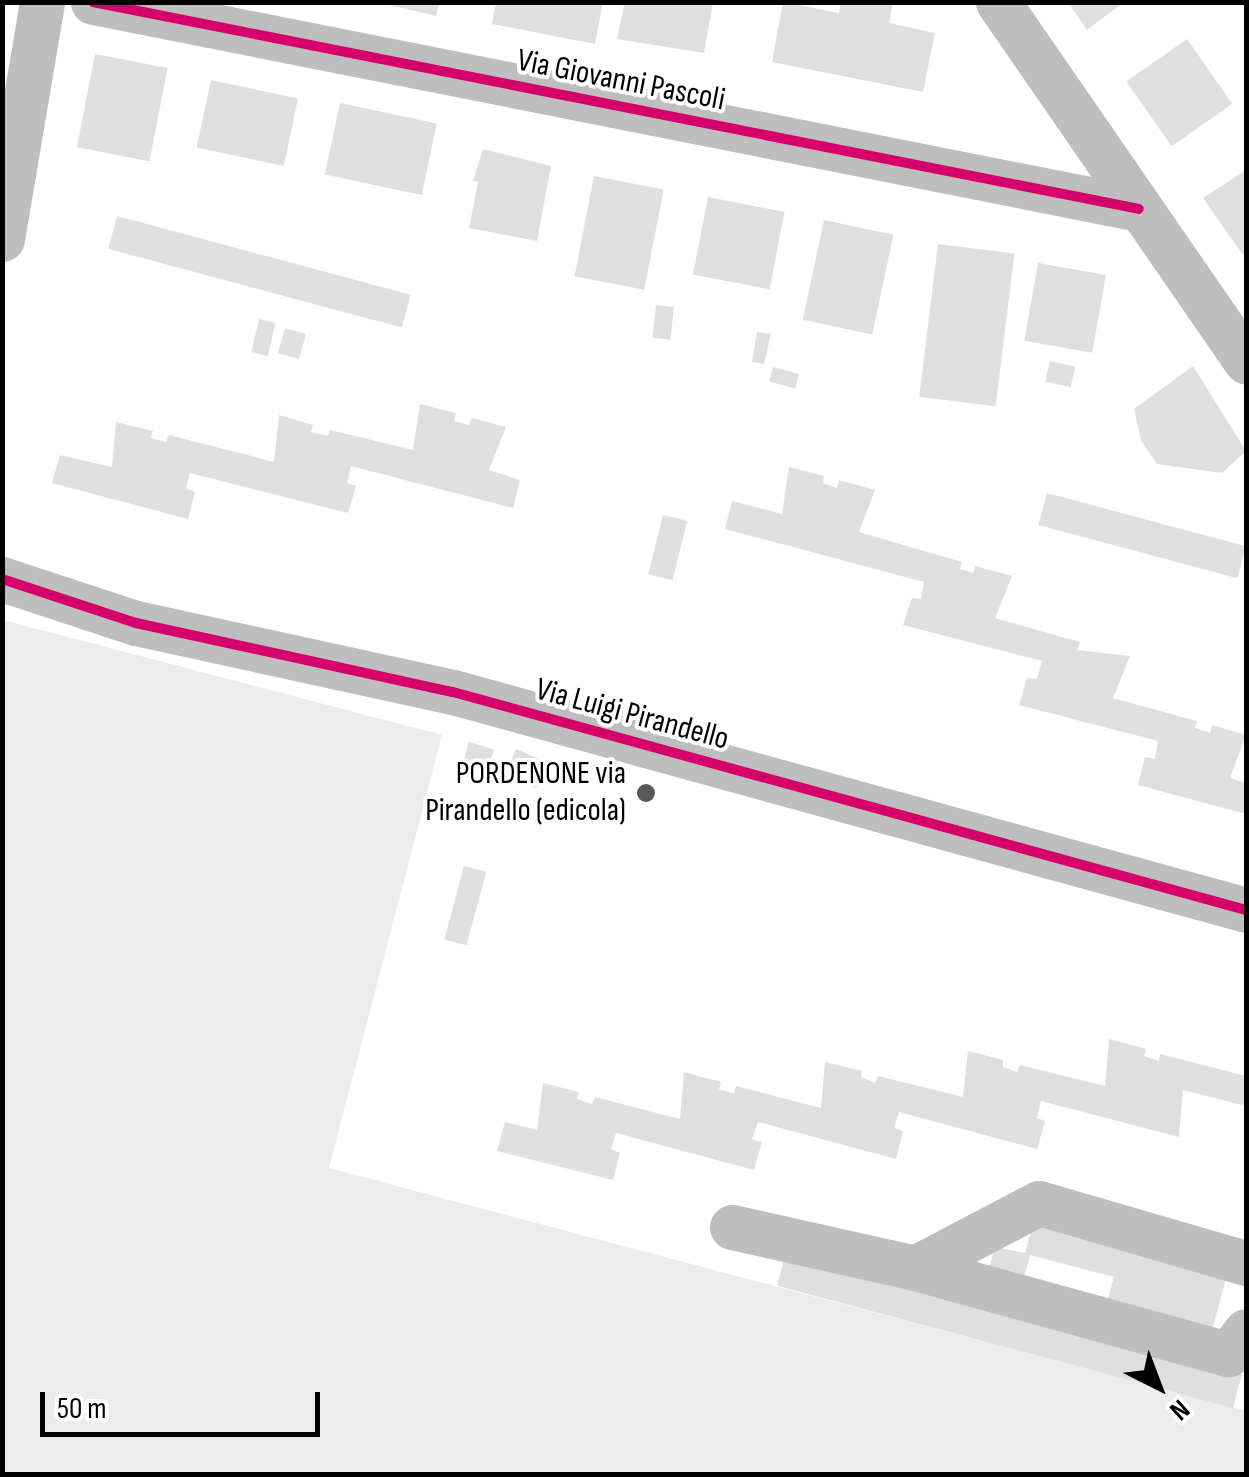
<!DOCTYPE html>
<style>
body{margin:0}
#map{position:relative;width:1249px;height:1477px;overflow:hidden;background:#fff;font-family:"Sofia Sans Condensed",sans-serif}
div>[style]{position:absolute}
[style*='--x']{left:calc(var(--x)*1px);top:calc(var(--y)*1px);width:calc(var(--w)*1px);rotate:calc(var(--a)*1deg)}
.green>*{inset:0;background:#ececec}
.building>*{inset:0;background:#dfdfdf;transform-origin:0 0}
.street>*{height:45px;margin:-22.5px;padding:0 22.5px;transform-origin:22.5px;border-radius:22.5px;background:#bebebe}
.cycleway>*{height:10px;margin:-5px;padding:0 5px;transform-origin:5px;border-radius:5px;background:#d6006c}
.dots>*{width:28px;height:28px;translate:-50% -50%;box-sizing:border-box;border:5px solid #fff;border-radius:50%}
span{translate:-50% -50%;white-space:nowrap;text-align:center;line-height:1.15;-webkit-text-stroke:8px #fff;paint-order:stroke}
.street-label{font-size:32px;color:#000}
.poi-label{font-size:32px;color:#000}
.right{translate:-100% -50%;text-align:right}
.frame{position:absolute;inset:0;border:5px solid #000;pointer-events:none}
.north{position:absolute;left:1109px;top:1337px;width:100px;height:100px;-webkit-text-stroke:8px #fff;paint-order:stroke;rotate:138deg;font-size:28px;font-weight:700;line-height:40px;text-align:center;color:#000}
.north::after{content:'';display:block;margin:auto;width:35px;height:45px;background:#000;clip-path:polygon(50% 0,100% 100%,50% 72%,0 100%)}
.scale{position:absolute;left:40px;top:1392px;width:280px;height:45px;box-sizing:border-box;border:5px solid #000;border-top:0;padding-left:12px;font-size:30px;line-height:35px;white-space:nowrap;color:#000;-webkit-text-stroke:8px #fff;paint-order:stroke}
</style>
<div id="map">
<div class="green">
<i style="clip-path:polygon(3px 620px,442px 735px,329px 1168px,1246px 1411px,1246px 1474px,3px 1474px)"></i>
</div>
<div class="building">
<i style="clip-path:polygon(377px 2px,439px 2px,436px 16px)"></i>
<i style="clip-path:polygon(496px 2px,603px 2px,595px 44px,492px 24px)"></i>
<i style="clip-path:polygon(625px 2px,713px 2px,704px 53px,617px 39px)"></i>
<i style="clip-path:polygon(783px 2px,839px 13px,841px 2px,893px 2px,889px 23px,935px 33px,923px 92px,772px 62px)"></i>
<i style="clip-path:polygon(1068px 2px,1124px 2px,1087px 30px)"></i>
<i style="left:1187px;top:39px;width:79px;height:74px;rotate:55deg"></i>
<i style="left:95px;top:54px;width:74px;height:95px;rotate:11deg"></i>
<i style="left:211px;top:80px;width:89px;height:69px;rotate:12deg"></i>
<i style="left:340px;top:103px;width:99px;height:73px;rotate:12deg"></i>
<i style="clip-path:polygon(483px 149px,551px 166px,537px 241px,469px 228px,478px 182px,473px 181px)"></i>
<i style="clip-path:polygon(1246px 170px,1246px 253px,1243px 255px,1203px 198px)"></i>
<i style="left:594px;top:176px;width:71px;height:102px;rotate:11deg"></i>
<i style="left:708px;top:197px;width:78px;height:79px;rotate:11deg"></i>
<i style="left:117px;top:216px;width:304px;height:34px;rotate:15deg"></i>
<i style="left:824px;top:220px;width:71px;height:102px;rotate:12deg"></i>
<i style="left:938px;top:244px;width:77px;height:154px;rotate:7deg"></i>
<i style="left:1038px;top:263px;width:69px;height:79px;rotate:10deg"></i>
<i style="left:656px;top:305px;width:18px;height:33px;rotate:6deg"></i>
<i style="left:259px;top:319px;width:17px;height:34px;rotate:13deg"></i>
<i style="left:285px;top:328px;width:22px;height:26px;rotate:16deg"></i>
<i style="clip-path:polygon(757px 332px,771px 334px,764px 364px,752px 362px)"></i>
<i style="left:1050px;top:361px;width:26px;height:21px;rotate:13deg"></i>
<i style="clip-path:polygon(1193px 366px,1246px 451px,1222px 473px,1157px 464px,1141px 440px,1134px 409px)"></i>
<i style="left:773px;top:367px;width:27px;height:15px;rotate:15deg"></i>
<i style="clip-path:polygon(420px 404px,456px 413px,454px 421px,469px 425px,472px 418px,506px 427px,489px 470px,520px 480px,513px 508px,351px 466px,347px 483px,356px 486px,348px 513px,190px 473px,186px 488px,195px 492px,188px 519px,52px 483px,60px 455px,112px 467px,116px 422px,153px 431px,151px 438px,166px 442px,169px 435px,274px 462px,279px 415px,313px 425px,311px 432px,328px 436px,330px 430px,413px 450px)"></i>
<i style="clip-path:polygon(789px 467px,824px 476px,823px 483px,837px 488px,839px 480px,875px 490px,859px 532px,962px 562px,960px 569px,973px 573px,975px 566px,1012px 576px,995px 618px,1080px 642px,1077px 650px,1130px 656px,1113px 698px,1197px 721px,1195px 728px,1210px 733px,1212px 725px,1246px 735px,1230px 778px,1246px 783px,1246px 814px,1138px 785px,1145px 757px,1155px 759px,1158px 741px,1019px 705px,1027px 678px,1037px 679px,1042px 661px,903px 625px,912px 598px,921px 599px,924px 582px,725px 529px,732px 501px,782px 514px)"></i>
<i style="left:1047px;top:493px;width:206px;height:33px;rotate:15deg"></i>
<i style="left:663px;top:515px;width:25px;height:61px;rotate:14deg"></i>
<i style="left:469px;top:742px;width:26px;height:21px;rotate:16deg"></i>
<i style="left:516px;top:749px;width:34px;height:28px;rotate:23deg"></i>
<i style="left:464px;top:866px;width:23px;height:76px;rotate:15deg"></i>
<i style="clip-path:polygon(1109px 1039px,1146px 1049px,1144px 1056px,1159px 1061px,1160px 1054px,1246px 1076px,1246px 1106px,1183px 1090px,1179px 1137px,1041px 1101px,1037px 1118px,1045px 1121px,1037px 1149px,899px 1112px,894px 1128px,903px 1131px,896px 1159px,758px 1122px,752px 1139px,762px 1142px,754px 1170px,616px 1133px,611px 1149px,620px 1153px,613px 1180px,497px 1151px,505px 1122px,537px 1130px,543px 1083px,579px 1092px,577px 1099px,592px 1104px,595px 1097px,680px 1119px,684px 1072px,721px 1082px,719px 1089px,734px 1094px,736px 1086px,821px 1108px,825px 1062px,862px 1071px,861px 1077px,875px 1083px,878px 1076px,963px 1097px,968px 1051px,1003px 1060px,1003px 1067px,1017px 1072px,1020px 1065px,1105px 1086px)"></i>
<i style="clip-path:polygon(1034px 1221px,1228px 1272px,1210px 1337px,1104px 1311px,1114px 1277px,1030px 1255px,1021px 1289px,986px 1280px,995px 1247px,1025px 1253px)"></i>
<i style="left:786px;top:1252px;width:472px;height:35px;rotate:15deg"></i>
</div>
<div class="street">
<i style="--x:93;--y:2;--w:1066;--a:11.19"></i>
<i style="--x:998;--y:2;--w:437;--a:55.4"></i>
<i style="--x:2;--y:239;--w:240;--a:-80.4"></i>
<i style="--x:2;--y:579;--w:141;--a:18.2"></i>
<i style="--x:136;--y:623;--w:324;--a:12.3"></i>
<i style="--x:453;--y:692;--w:822;--a:15.37"></i>
<i style="--x:732;--y:1227;--w:188;--a:12.6"></i>
<i style="--x:915;--y:1268;--w:140;--a:-27.7"></i>
<i style="--x:1039;--y:1203;--w:216;--a:16.2"></i>
<i style="--x:915;--y:1268;--w:325;--a:15.4"></i>
<i style="--x:1228;--y:1354;--w:29;--a:-52"></i>
</div>
<div class="cycleway">
<i style="--x:93;--y:2;--w:1066;--a:11.19"></i>
<i style="--x:2;--y:579;--w:141;--a:18.2"></i>
<i style="--x:136;--y:623;--w:324;--a:12.3"></i>
<i style="--x:453;--y:692;--w:822;--a:15.37"></i>
</div>
<div class="dots">
<i style="left:646px;top:793px;background:#595959"></i>
</div>
<div class="street-label">
<span style="left:621px;top:81px;rotate:11deg">Via Giovanni Pascoli</span>
<span style="left:632px;top:715px;rotate:15deg">Via Luigi Pirandello</span>
</div>
<div class="poi-label">
<span class="right" style="left:626px;top:793px">PORDENONE via<br>Pirandello (edicola)</span>
</div>
<div class="frame"></div>
<div class="north">N</div>
<div class="scale">50 m</div>
</div>
